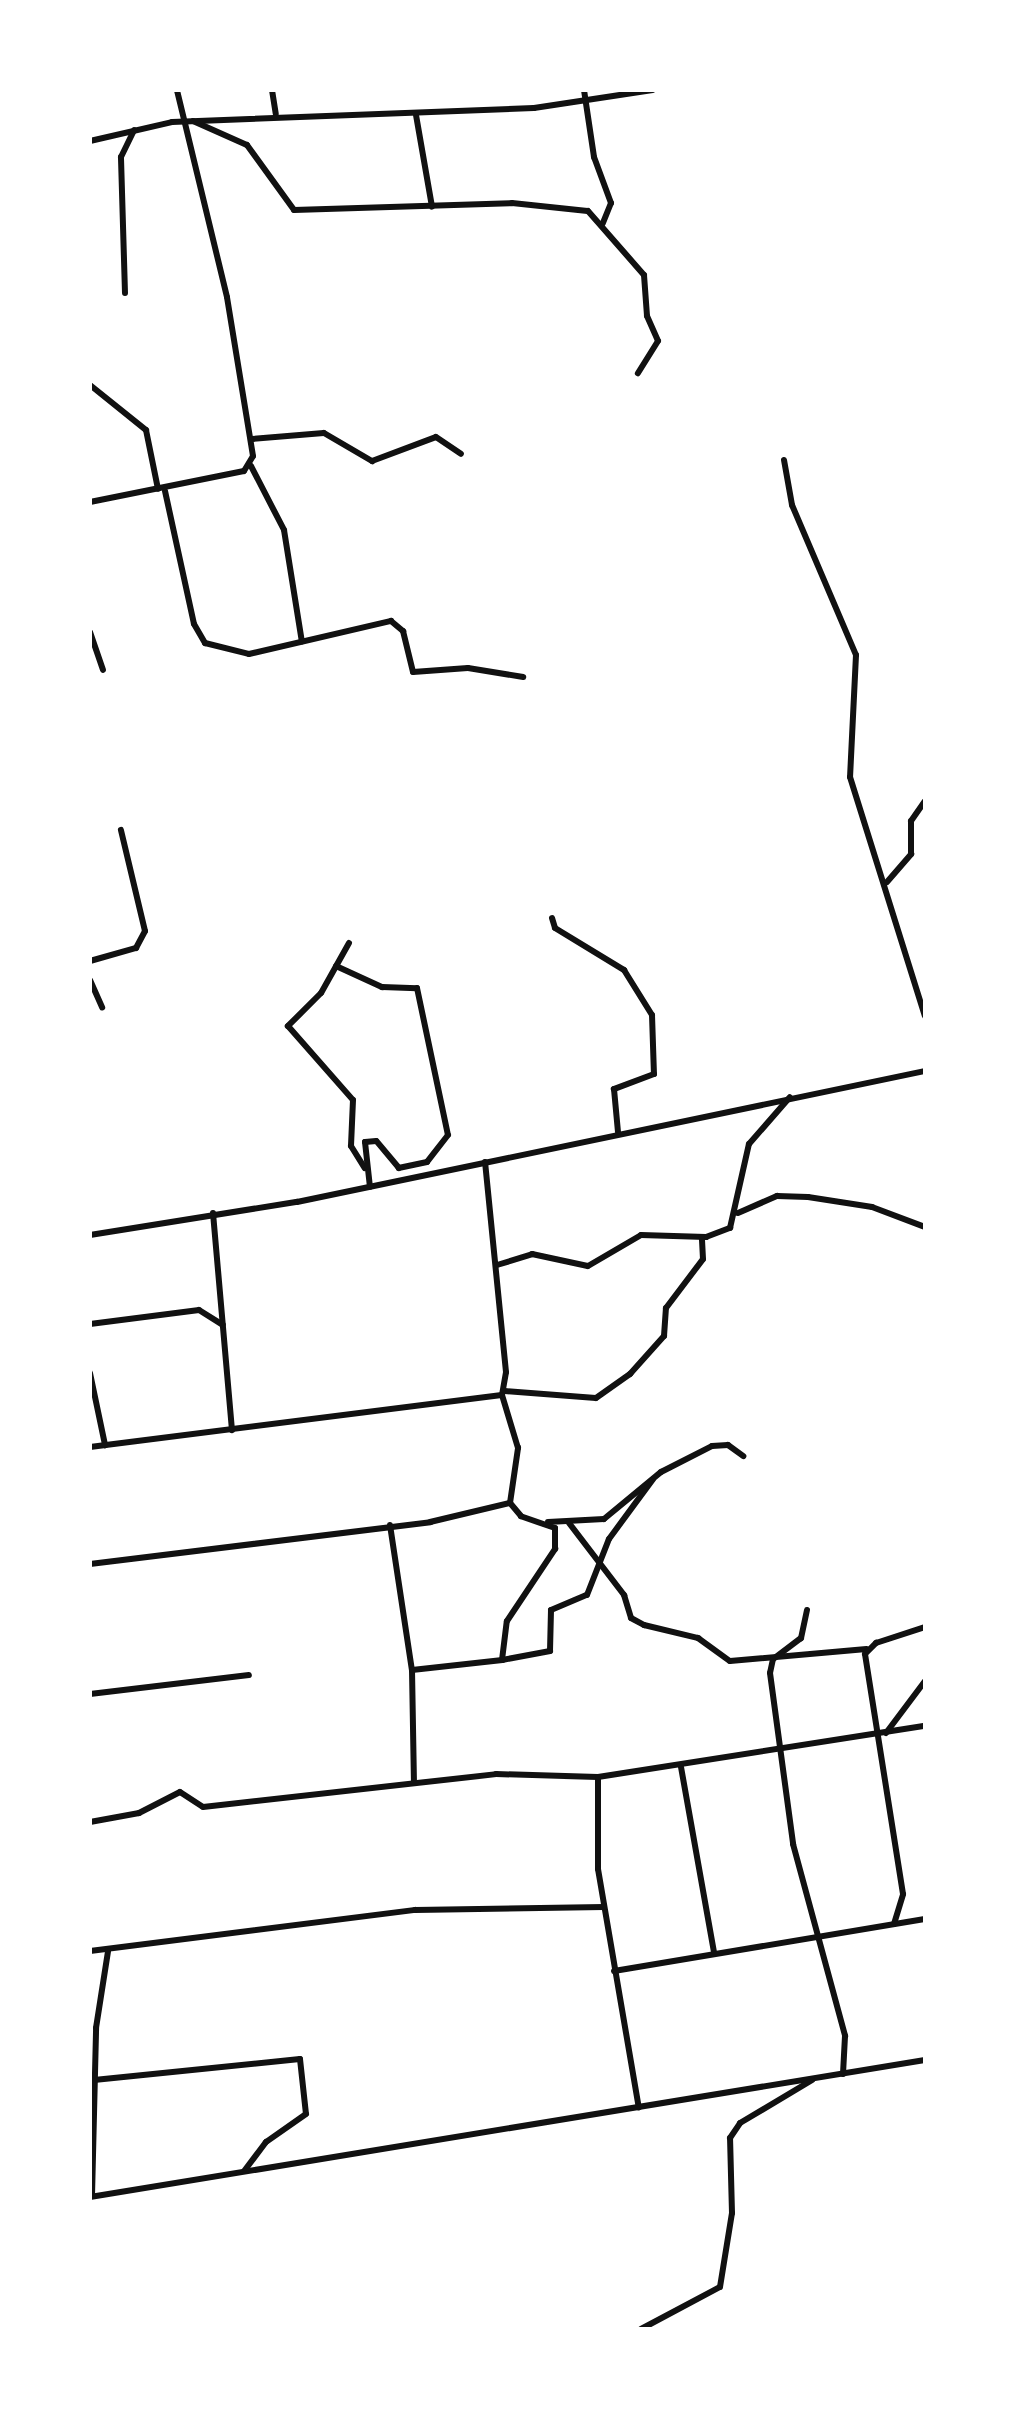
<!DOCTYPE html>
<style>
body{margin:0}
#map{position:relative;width:1015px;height:2419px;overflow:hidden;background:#fff;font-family:Rubik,sans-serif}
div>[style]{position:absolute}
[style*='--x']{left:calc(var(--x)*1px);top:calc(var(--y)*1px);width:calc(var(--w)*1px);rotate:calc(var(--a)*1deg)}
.minor>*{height:6px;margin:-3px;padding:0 3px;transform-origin:3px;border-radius:3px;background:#111}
span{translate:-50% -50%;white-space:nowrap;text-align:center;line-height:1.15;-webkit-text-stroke:6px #fff;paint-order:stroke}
.frame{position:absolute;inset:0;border:92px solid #fff;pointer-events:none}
</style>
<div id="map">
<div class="minor">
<i style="--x:272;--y:90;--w:24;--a:81"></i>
<i style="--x:584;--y:90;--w:68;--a:81.5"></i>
<i style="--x:594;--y:157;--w:49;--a:69.7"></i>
<i style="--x:611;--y:203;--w:22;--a:112"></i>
<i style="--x:416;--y:115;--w:93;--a:80.1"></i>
<i style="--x:193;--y:121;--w:59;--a:24"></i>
<i style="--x:247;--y:145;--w:80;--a:54.1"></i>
<i style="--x:294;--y:210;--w:218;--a:-1.8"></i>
<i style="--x:512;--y:203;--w:76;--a:6"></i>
<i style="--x:588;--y:211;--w:85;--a:48.8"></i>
<i style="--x:644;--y:275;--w:41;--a:85.8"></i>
<i style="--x:647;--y:316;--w:27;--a:66"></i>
<i style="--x:658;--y:341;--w:38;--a:122"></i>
<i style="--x:90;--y:141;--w:84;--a:-13"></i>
<i style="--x:172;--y:122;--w:362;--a:-2.2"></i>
<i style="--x:534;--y:108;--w:120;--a:-8.6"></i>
<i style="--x:125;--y:293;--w:136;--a:-91.7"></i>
<i style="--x:121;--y:157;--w:30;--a:-64"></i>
<i style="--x:90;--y:385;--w:72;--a:38.8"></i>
<i style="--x:146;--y:430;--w:60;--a:78.5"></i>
<i style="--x:252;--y:439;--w:72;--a:-4.8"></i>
<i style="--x:324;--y:433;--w:56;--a:30.3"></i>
<i style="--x:372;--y:461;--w:68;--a:-20.6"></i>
<i style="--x:436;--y:437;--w:30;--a:34"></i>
<i style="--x:784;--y:460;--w:46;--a:79.9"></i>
<i style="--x:792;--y:505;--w:163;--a:66.9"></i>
<i style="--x:856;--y:655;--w:122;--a:92.8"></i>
<i style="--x:850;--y:777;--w:250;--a:72.6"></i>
<i style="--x:251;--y:466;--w:72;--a:62.7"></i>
<i style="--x:284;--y:530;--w:113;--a:80.9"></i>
<i style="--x:165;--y:491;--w:136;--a:77.7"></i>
<i style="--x:194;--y:624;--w:22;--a:60"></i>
<i style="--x:205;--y:643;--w:45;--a:14"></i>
<i style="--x:249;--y:654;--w:146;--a:-13.1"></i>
<i style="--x:391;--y:621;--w:16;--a:40"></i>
<i style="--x:403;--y:631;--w:42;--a:76.3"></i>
<i style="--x:413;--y:672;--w:55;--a:-4.2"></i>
<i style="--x:468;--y:668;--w:56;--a:9.3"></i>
<i style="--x:90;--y:502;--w:157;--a:-11.4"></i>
<i style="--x:244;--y:471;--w:17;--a:-59"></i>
<i style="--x:253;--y:456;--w:161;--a:-99.3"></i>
<i style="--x:227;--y:297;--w:213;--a:-103.6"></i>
<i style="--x:90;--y:632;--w:40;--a:71.1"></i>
<i style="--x:887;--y:882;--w:37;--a:-49"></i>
<i style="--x:911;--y:854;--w:33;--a:-90"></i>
<i style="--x:911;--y:821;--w:24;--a:-55"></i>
<i style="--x:552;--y:918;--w:10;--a:73"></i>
<i style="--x:555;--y:928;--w:81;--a:31.3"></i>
<i style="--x:624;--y:970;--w:53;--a:58.1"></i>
<i style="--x:652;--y:1015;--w:59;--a:88.1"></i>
<i style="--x:654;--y:1074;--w:43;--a:159.4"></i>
<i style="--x:614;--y:1089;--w:43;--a:84.7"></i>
<i style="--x:349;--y:943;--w:57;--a:119.2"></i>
<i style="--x:321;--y:993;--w:47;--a:135"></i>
<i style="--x:288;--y:1026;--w:98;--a:48.7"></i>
<i style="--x:353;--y:1100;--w:46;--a:92.5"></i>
<i style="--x:351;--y:1146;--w:26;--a:58"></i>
<i style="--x:90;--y:961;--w:48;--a:-15.8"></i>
<i style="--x:136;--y:948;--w:19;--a:-62"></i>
<i style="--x:145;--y:931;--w:104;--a:-103.4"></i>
<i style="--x:336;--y:966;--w:51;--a:24.5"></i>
<i style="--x:382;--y:987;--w:35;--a:2"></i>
<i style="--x:417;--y:988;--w:150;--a:78.1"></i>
<i style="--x:448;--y:1135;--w:34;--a:128"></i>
<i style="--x:427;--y:1162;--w:29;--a:168"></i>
<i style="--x:399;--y:1168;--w:35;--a:-130"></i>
<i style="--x:376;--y:1141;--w:11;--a:175"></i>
<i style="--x:365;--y:1142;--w:45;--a:83.7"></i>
<i style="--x:90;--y:980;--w:30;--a:66"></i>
<i style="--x:213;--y:1213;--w:218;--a:85"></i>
<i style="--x:738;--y:1213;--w:43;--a:-23.6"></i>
<i style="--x:777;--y:1196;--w:31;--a:2"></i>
<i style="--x:808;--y:1197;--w:65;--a:8.9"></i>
<i style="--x:872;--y:1207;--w:57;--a:20.7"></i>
<i style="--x:90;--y:1235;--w:210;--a:-9.1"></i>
<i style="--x:297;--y:1202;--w:642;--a:-11.78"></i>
<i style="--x:497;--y:1265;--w:37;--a:-17"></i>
<i style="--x:532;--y:1254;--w:57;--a:12.1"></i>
<i style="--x:588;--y:1266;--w:61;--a:-30.3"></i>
<i style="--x:641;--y:1235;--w:65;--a:1.8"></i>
<i style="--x:706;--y:1237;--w:26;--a:-21"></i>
<i style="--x:730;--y:1228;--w:86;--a:-77.3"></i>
<i style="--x:749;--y:1144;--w:62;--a:-48.9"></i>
<i style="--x:90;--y:1324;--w:110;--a:-7.3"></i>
<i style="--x:199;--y:1310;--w:28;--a:32"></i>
<i style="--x:90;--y:1373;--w:74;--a:78.2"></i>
<i style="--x:505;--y:1391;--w:91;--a:4.4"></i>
<i style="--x:596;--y:1398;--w:42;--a:-35.2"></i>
<i style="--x:630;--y:1374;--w:51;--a:-48.2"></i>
<i style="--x:664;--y:1336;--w:28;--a:-86"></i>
<i style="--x:666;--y:1308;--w:61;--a:-52.9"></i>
<i style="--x:703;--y:1259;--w:22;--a:-93"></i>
<i style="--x:90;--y:1447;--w:415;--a:-7.2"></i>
<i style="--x:502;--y:1395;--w:23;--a:-80"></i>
<i style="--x:506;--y:1372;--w:211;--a:-95.7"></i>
<i style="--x:548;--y:1522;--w:56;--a:-3.1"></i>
<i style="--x:604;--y:1519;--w:74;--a:-39.5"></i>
<i style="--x:661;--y:1472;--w:57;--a:-27"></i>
<i style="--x:712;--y:1446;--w:16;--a:-4"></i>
<i style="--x:728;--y:1445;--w:19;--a:36"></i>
<i style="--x:569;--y:1523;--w:91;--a:52.6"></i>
<i style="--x:624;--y:1595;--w:24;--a:73"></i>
<i style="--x:631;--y:1618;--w:15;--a:28"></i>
<i style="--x:644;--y:1625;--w:56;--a:13.5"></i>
<i style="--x:698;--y:1638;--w:39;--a:36"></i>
<i style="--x:730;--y:1661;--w:137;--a:-5"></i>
<i style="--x:390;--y:1525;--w:147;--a:81.4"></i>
<i style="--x:412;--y:1670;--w:111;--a:89"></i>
<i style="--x:90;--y:1564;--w:343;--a:-7"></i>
<i style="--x:430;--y:1522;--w:82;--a:-13.4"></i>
<i style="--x:807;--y:1610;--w:29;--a:102"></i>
<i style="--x:801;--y:1638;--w:35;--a:143"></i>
<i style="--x:773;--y:1659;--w:14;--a:102"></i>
<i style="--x:770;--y:1673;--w:173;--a:82.3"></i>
<i style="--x:793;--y:1844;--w:199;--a:74.8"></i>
<i style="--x:845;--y:2036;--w:38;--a:93"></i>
<i style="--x:502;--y:1660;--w:49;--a:-10.6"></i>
<i style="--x:550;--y:1651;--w:41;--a:-88.6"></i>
<i style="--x:551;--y:1610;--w:39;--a:-23"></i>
<i style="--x:587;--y:1595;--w:60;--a:-68.6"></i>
<i style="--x:609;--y:1539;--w:74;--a:-53.7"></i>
<i style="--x:412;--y:1670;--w:91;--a:-6.3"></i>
<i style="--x:502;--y:1660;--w:39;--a:-83"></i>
<i style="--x:507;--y:1621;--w:87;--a:-56.3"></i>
<i style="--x:555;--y:1549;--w:21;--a:-90"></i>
<i style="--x:555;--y:1528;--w:36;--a:-161"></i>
<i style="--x:521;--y:1516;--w:17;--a:-130"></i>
<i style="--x:510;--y:1503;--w:56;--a:-81.7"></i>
<i style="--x:518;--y:1448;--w:55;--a:-106.8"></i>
<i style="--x:90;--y:1694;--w:160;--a:-6.8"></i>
<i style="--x:886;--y:1733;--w:65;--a:-53.1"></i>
<i style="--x:681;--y:1767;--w:188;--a:79.9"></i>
<i style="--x:598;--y:1777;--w:92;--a:90"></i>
<i style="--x:598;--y:1869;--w:242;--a:80.3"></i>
<i style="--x:90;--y:1822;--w:50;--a:-10.4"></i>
<i style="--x:139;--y:1813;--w:46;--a:-27.1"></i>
<i style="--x:180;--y:1792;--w:27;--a:33"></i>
<i style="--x:203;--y:1807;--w:295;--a:-6.4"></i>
<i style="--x:496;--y:1774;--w:102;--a:1.7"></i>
<i style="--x:598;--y:1777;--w:331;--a:-8.9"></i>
<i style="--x:894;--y:1924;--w:31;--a:-73"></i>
<i style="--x:903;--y:1894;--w:243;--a:-99"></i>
<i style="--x:865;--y:1654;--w:16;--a:-45"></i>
<i style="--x:876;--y:1643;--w:52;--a:-18.1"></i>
<i style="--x:90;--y:1951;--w:328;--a:-7.2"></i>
<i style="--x:415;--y:1910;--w:189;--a:-0.9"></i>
<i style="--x:614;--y:1971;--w:315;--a:-9.5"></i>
<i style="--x:94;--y:2080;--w:207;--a:-5.8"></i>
<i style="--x:300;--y:2059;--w:55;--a:83.8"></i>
<i style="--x:306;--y:2114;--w:49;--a:145"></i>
<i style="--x:266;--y:2142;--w:36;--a:127"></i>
<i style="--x:92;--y:2196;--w:168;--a:-88.6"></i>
<i style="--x:96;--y:2028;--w:78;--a:-81.1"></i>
<i style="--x:90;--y:2197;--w:846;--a:-9.32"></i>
<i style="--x:641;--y:2329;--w:89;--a:-28"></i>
<i style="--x:720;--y:2287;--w:75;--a:-80.8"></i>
<i style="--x:732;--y:2213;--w:75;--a:-91.5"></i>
<i style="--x:730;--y:2138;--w:18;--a:-56"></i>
<i style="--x:740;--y:2123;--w:84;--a:-30.8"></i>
</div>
<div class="frame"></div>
</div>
